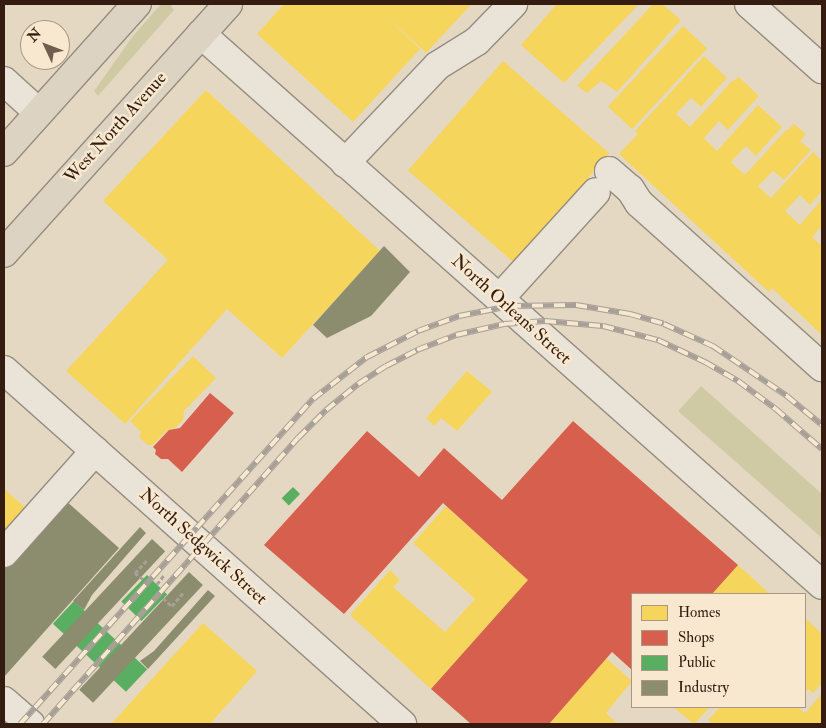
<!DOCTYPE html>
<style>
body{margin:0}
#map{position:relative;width:826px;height:728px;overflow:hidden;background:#e4d8c3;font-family:"IM FELL Double Pica",serif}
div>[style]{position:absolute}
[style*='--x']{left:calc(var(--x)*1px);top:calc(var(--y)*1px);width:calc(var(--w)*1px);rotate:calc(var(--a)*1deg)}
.green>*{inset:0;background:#d0caa4}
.homes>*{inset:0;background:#f6d55c;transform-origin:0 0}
.shops>*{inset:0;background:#d6604d}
.public>*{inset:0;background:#5aae61;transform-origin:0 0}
.industry>*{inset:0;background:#8c8c6e;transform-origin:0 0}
.path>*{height:3px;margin-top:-1.5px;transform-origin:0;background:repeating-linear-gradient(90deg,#a8a097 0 4px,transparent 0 6.5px)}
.roads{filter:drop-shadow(1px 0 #968c7f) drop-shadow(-1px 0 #968c7f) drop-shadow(0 1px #968c7f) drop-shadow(0 -1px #968c7f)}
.minor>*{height:28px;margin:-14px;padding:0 14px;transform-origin:14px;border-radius:14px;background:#e9e3d8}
.major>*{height:28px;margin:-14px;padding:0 14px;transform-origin:14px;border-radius:14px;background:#dcd3c3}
.rail>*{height:5.5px;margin-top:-2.75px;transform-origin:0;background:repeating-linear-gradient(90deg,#f7e8cf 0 11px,#a8a097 0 22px);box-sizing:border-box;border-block:1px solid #a8a097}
span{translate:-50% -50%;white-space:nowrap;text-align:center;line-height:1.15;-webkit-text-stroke:5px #f7e8cf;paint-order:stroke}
.street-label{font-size:18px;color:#351c11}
.frame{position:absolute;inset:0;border:5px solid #351c11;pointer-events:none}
.legend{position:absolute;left:631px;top:593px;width:175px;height:115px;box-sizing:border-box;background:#f7e8cf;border:1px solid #a99683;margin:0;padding:6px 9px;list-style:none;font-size:15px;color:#351c11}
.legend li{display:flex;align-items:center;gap:10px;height:25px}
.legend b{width:25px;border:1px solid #a99683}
.north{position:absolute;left:20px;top:20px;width:50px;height:50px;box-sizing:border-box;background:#f7e8cf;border:1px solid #a99683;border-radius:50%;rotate:313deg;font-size:14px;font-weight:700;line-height:20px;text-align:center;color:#351c11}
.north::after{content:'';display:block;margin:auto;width:18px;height:22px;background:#725e4f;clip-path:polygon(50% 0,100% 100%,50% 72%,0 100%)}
</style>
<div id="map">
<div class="green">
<i style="clip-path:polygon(161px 4px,173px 4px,171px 6px,174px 10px,98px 96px,94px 91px,133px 36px)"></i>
<i style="clip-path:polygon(701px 386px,822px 494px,822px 538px,678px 411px)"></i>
</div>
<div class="homes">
<i style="clip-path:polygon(284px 4px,468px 4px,470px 6px,426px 53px,383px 13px,420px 49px,353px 122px,257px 34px)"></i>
<i style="clip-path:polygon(557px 4px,639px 4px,564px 83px,521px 45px)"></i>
<i style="clip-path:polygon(653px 4px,662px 4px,681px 20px,617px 92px,601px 81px,587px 93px,577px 86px)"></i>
<i style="left:683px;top:26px;width:33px;height:110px;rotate:43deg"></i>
<i style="clip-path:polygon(704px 56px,727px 78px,701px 107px,691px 98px,676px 114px,690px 127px,731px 82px,739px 77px,759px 96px,728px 130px,719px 121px,704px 138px,717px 151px,758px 105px,782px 127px,756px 156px,746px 146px,731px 162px,745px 175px,786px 130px,788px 130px,794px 124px,806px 134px,800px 141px,811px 150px,784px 180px,773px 171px,758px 186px,771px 198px,813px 152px,822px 161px,822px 191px,810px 205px,800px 195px,785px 211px,800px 225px,822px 199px,822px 226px,812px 237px,822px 246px,822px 335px,772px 288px,769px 292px,619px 154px,638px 134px,635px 131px)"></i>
<i style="left:503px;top:61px;width:141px;height:145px;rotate:41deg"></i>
<i style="clip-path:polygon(206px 90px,380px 251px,282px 358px,227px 309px,125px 424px,66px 371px,168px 260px,103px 201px)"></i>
<i style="clip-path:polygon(193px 356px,216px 378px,184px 411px,183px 420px,175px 428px,166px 431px,153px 445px,148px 445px,139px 437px,141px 432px,130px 421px)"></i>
<i style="clip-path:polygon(467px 371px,492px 392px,457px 431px,441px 418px,434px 426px,426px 418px)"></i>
<i style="clip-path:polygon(4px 489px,28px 510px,4px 538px)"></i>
<i style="clip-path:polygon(446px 506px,528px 580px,431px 689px,350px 615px,390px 570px,400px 580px,393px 587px,445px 632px,475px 599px,413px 543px)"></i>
<i style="clip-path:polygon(738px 565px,770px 594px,712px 594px)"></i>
<i style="clip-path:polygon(805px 618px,822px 634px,822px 683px,813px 693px,808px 689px,805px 693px)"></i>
<i style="clip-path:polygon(203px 623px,257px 671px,210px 724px,111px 724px)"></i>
<i style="clip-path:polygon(606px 658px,632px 681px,606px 713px,618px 724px,549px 724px)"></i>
<i style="clip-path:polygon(822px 694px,822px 724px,713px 724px,708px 720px,720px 707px,797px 707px,805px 713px)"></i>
<i style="clip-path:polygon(673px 707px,710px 707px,694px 724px)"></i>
</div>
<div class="shops">
<i style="clip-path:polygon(210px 393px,234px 413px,182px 472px,168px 459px,161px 459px,155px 454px,156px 450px,153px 447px,169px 430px,180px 428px)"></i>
<i style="clip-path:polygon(573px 421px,738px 565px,712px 594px,632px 594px,632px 670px,612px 652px,549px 724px,471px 724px,431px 689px,528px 580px,443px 503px,344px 614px,264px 545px,367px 431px,419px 477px,444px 448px,502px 500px)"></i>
</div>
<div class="public">
<i style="left:293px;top:487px;width:10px;height:16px;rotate:45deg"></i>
<i style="left:147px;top:575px;width:28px;height:37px;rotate:44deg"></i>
<i style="left:74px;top:601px;width:100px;height:31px;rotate:43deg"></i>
</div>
<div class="industry">
<i style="clip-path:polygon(384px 246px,410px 272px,371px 316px,327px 338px,313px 325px)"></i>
<i style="clip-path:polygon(65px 500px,119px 548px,4px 677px,4px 569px)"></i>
<i style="clip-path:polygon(140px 527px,146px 533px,92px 595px,84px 610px,73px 601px)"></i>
<i style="left:152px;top:539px;width:18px;height:161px;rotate:43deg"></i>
<i style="left:189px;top:572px;width:19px;height:161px;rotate:43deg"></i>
<i style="clip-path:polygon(208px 590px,215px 596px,148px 669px,140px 661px,154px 651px)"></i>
</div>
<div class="path">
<i style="--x:143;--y:579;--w:10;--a:-143"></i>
<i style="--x:135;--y:573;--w:18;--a:-47"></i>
<i style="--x:157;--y:584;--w:11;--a:-52"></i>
<i style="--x:163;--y:598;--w:12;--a:42"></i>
<i style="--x:172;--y:606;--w:17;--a:-50"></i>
</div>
<div class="roads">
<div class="minor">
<i style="--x:749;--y:4;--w:98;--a:41.7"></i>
<i style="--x:201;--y:34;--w:830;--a:41.58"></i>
<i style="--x:4;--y:81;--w:47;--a:42.4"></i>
<i style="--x:345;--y:163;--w:134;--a:-46.5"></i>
<i style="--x:437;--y:66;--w:47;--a:-32"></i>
<i style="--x:477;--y:41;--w:52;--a:-45.8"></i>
<i style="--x:609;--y:171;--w:28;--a:41"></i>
<i style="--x:630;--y:189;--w:17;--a:57"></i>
<i style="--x:639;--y:203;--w:246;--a:41.9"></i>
<i style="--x:499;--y:299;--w:144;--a:-47.8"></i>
<i style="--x:4;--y:370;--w:533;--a:41.65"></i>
<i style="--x:4;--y:553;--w:137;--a:-48.3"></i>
<i style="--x:4;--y:701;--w:35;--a:41"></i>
</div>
<div class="major">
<i style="--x:4;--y:152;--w:199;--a:-48.1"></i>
<i style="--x:4;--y:253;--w:335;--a:-48"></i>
</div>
</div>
<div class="rail">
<i style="--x:20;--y:724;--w:438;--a:-48"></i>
<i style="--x:313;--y:399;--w:68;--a:-37.9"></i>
<i style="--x:367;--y:357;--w:57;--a:-27"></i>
<i style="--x:418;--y:331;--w:44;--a:-20.1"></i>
<i style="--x:459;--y:316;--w:52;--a:-11.1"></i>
<i style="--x:510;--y:306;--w:66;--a:-0.9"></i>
<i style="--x:576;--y:305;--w:55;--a:9.5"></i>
<i style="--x:630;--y:314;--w:35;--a:16"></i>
<i style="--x:664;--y:324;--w:54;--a:24.2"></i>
<i style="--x:713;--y:346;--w:89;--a:34"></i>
<i style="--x:787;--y:396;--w:45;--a:39.6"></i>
<i style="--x:43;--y:724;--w:383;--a:-48.3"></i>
<i style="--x:298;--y:438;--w:40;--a:-45"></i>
<i style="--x:326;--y:410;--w:41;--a:-39.1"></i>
<i style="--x:358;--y:384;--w:33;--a:-33"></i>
<i style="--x:386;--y:366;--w:35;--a:-27"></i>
<i style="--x:417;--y:350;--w:42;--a:-21"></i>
<i style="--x:456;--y:335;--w:49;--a:-12.9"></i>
<i style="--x:504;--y:324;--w:41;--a:-4.2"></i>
<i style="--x:545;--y:321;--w:58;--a:4.9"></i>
<i style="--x:603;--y:326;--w:57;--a:14.3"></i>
<i style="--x:658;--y:340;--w:52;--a:25.1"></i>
<i style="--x:705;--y:362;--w:38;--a:30"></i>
<i style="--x:738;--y:381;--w:47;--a:36.4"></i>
<i style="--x:776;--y:409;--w:61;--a:41"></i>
</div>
<div class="street-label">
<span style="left:116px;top:128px;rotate:-48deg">West North Avenue</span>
<span style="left:511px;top:310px;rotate:42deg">North Orleans Street</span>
<span style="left:203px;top:547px;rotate:42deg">North Sedgwick Street</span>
</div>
<div class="frame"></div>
<ul class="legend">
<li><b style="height:14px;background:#f6d55c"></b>Homes</li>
<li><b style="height:14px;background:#d6604d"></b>Shops</li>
<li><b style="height:14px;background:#5aae61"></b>Public</li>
<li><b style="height:14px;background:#8c8c6e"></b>Industry</li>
</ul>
<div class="north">N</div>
</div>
